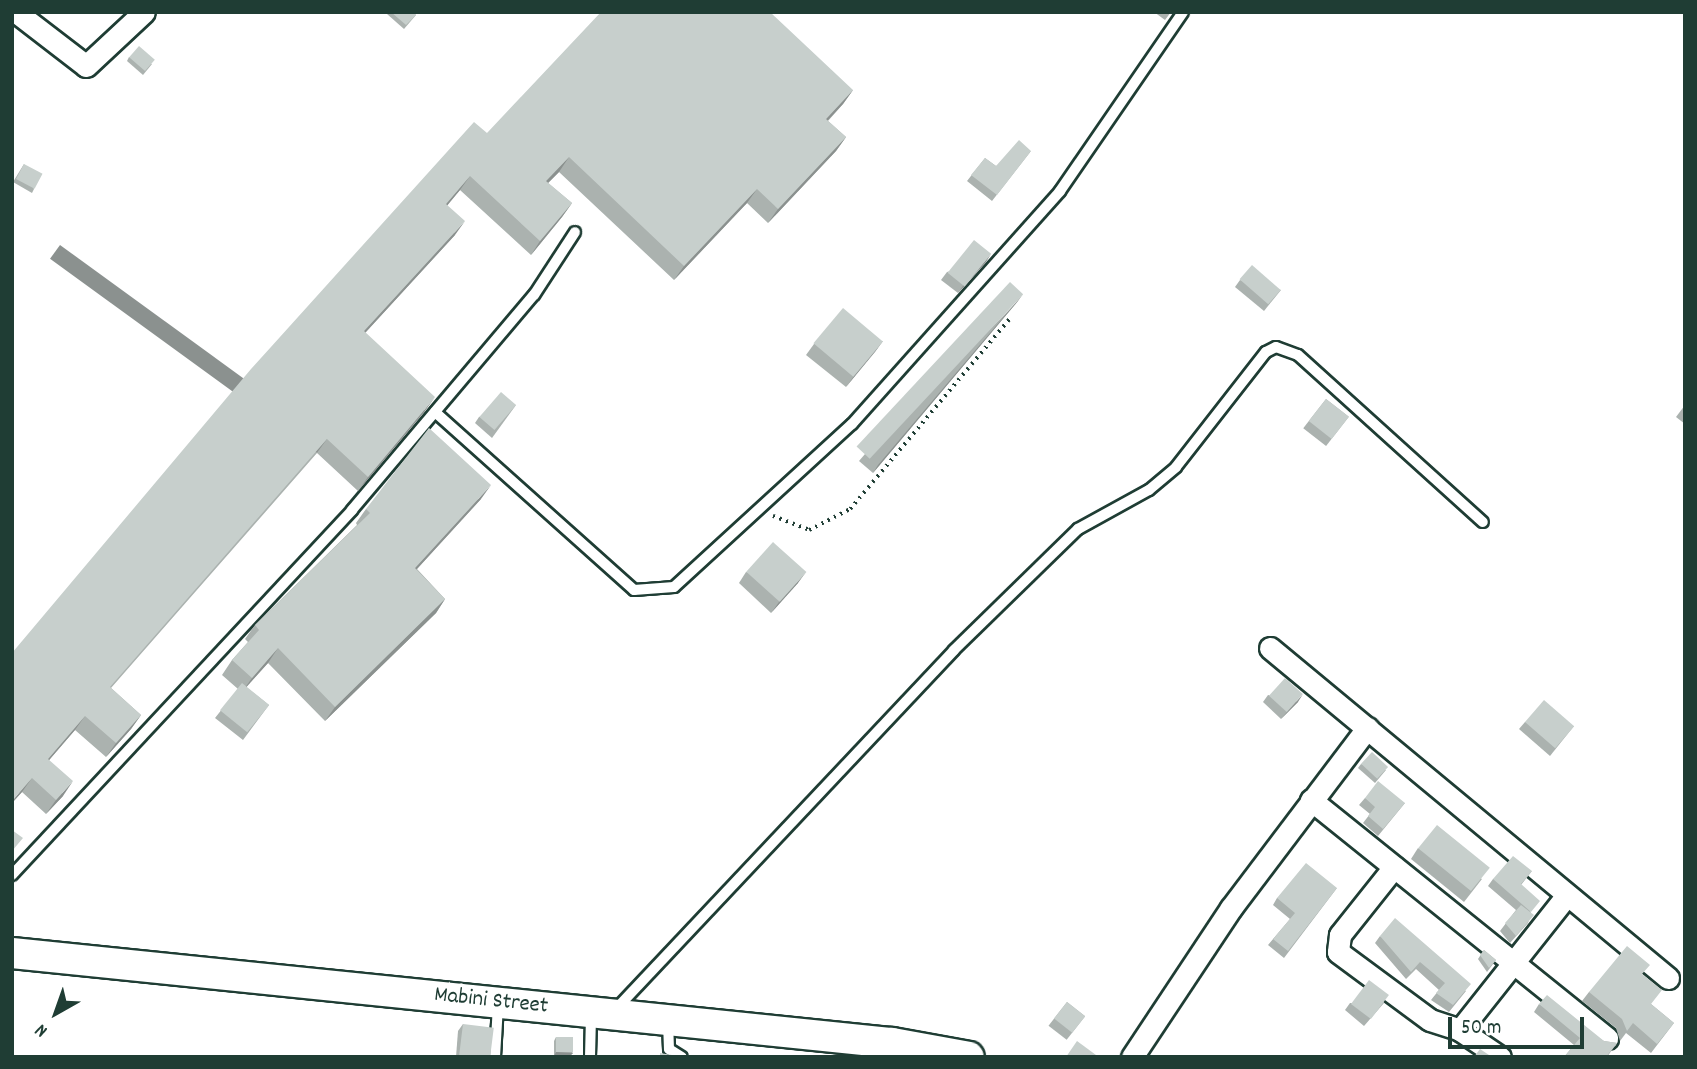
<!DOCTYPE html>
<style>
body{margin:0}
#map{position:relative;width:1697px;height:1069px;overflow:hidden;background:#fff;font-family:Dekko,sans-serif}
div>[style]{position:absolute}
[style*='--x']{left:calc(var(--x)*1px);top:calc(var(--y)*1px);width:calc(var(--w)*1px);rotate:calc(var(--a)*1deg)}
.path>*{height:3.5px;margin-top:-1.75px;transform-origin:0;background:repeating-linear-gradient(90deg,#1f3d34 0 2px,transparent 0 7px)}
.roads{filter:drop-shadow(2px 0 #1f3d34) drop-shadow(-2px 0 #1f3d34) drop-shadow(0 2px #1f3d34) drop-shadow(0 -2px #1f3d34)}
.service>*{height:10px;margin:-5px;padding:0 5px;transform-origin:5px;border-radius:5px;background:#fff}
.minor>*{height:21px;margin:-10.5px;padding:0 10.5px;transform-origin:10.5px;border-radius:10.5px;background:#fff}
.secondary>*{height:30px;margin:-15px;padding:0 15px;transform-origin:15px;border-radius:15px;background:#fff}
.wall>*{inset:0;background:#abb2af;transform-origin:0 0}
.shaded-wall>*{inset:0;background:#8b918f;transform-origin:0 0}
.building>*{inset:0;background:#c7cfcc;transform-origin:0 0}
span{translate:-50% -50%;white-space:nowrap;text-align:center;line-height:1.15;-webkit-text-stroke:7px #fff;paint-order:stroke}
.street-label{font-size:23px;color:#1f3d34}
.frame{position:absolute;inset:0;border:14px solid #1f3d34;pointer-events:none}
.north{position:absolute;left:21px;top:978px;width:70px;height:70px;-webkit-text-stroke:5px #fff;paint-order:stroke;rotate:220deg;font-size:19px;font-weight:700;line-height:28px;text-align:center;color:#1f3d34}
.north::after{content:'';display:block;margin:auto;width:24px;height:32px;background:#1f3d34;clip-path:polygon(50% 0,100% 100%,50% 72%,0 100%)}
.scale{position:absolute;left:1448px;top:1017px;width:136px;height:32px;box-sizing:border-box;border:4px solid #1f3d34;border-top:0;padding-left:9px;font-size:21px;line-height:24px;white-space:nowrap;color:#1f3d34;-webkit-text-stroke:5px #fff;paint-order:stroke}
</style>
<div id="map">
<div class="path">
<i style="--x:773;--y:516;--w:39;--a:21"></i>
<i style="--x:809;--y:530;--w:46;--a:-27.1"></i>
<i style="--x:850;--y:509;--w:251;--a:-50"></i>
</div>
<div class="roads">
<div class="service">
<i style="--x:435;--y:412;--w:267;--a:41.8"></i>
<i style="--x:634;--y:590;--w:40;--a:-4.3"></i>
<i style="--x:674;--y:587;--w:241;--a:-42.5"></i>
<i style="--x:852;--y:424;--w:312;--a:-48.2"></i>
<i style="--x:1060;--y:191;--w:217;--a:-55.5"></i>
<i style="--x:12;--y:875;--w:499;--a:-47"></i>
<i style="--x:352;--y:510;--w:282;--a:-49.8"></i>
<i style="--x:534;--y:295;--w:75;--a:-56.9"></i>
<i style="--x:615;--y:1010;--w:494;--a:-46.7"></i>
<i style="--x:954;--y:650;--w:173;--a:-44.3"></i>
<i style="--x:1078;--y:529;--w:81;--a:-28.8"></i>
<i style="--x:1149;--y:490;--w:35;--a:-40"></i>
<i style="--x:1176;--y:467;--w:146;--a:-52"></i>
<i style="--x:1266;--y:352;--w:11;--a:-27"></i>
<i style="--x:1276;--y:347;--w:23;--a:20"></i>
<i style="--x:1298;--y:355;--w:249;--a:42.1"></i>
<i style="--x:668;--y:1021;--w:28;--a:88"></i>
<i style="--x:669;--y:1049;--w:15;--a:32"></i>
<i style="--x:495;--y:1057;--w:52;--a:-86.7"></i>
<i style="--x:590;--y:1057;--w:42;--a:-88.6"></i>
</div>
<div class="minor">
<i style="--x:16;--y:12;--w:88;--a:37.6"></i>
<i style="--x:86;--y:66;--w:79;--a:-43"></i>
<i style="--x:1270;--y:648;--w:517;--a:39.66"></i>
<i style="--x:1311;--y:800;--w:380;--a:38.8"></i>
<i style="--x:1394;--y:867;--w:87;--a:128.5"></i>
<i style="--x:1340;--y:935;--w:17;--a:97"></i>
<i style="--x:1338;--y:952;--w:114;--a:36.5"></i>
<i style="--x:1430;--y:1020;--w:32;--a:18"></i>
<i style="--x:1460;--y:1030;--w:48;--a:34"></i>
<i style="--x:1460;--y:1030;--w:172;--a:-51.6"></i>
<i style="--x:1132;--y:1057;--w:179;--a:-56.4"></i>
<i style="--x:1231;--y:908;--w:226;--a:-52.9"></i>
</div>
<div class="secondary">
<i style="--x:12;--y:953;--w:885;--a:5.84"></i>
<i style="--x:892;--y:1043;--w:78;--a:10.3"></i>
</div>
</div>
<div class="wall">
<i style="clip-path:polygon(388px 12px,413px 12px,416px 15px,404px 29px,387px 14px)"></i>
<i style="clip-path:polygon(1154px 12px,1171px 12px,1165px 20px)"></i>
<i style="clip-path:polygon(129px 57px,152px 64px,143px 75px,127px 61px)"></i>
<i style="clip-path:polygon(853px 90px,843px 104px,828px 121px,846px 137px,836px 151px,768px 223px,747px 203px,674px 280px,559px 172px,548px 183px,572px 203px,562px 217px,531px 255px,460px 190px,447px 205px,455px 235px,365px 333px,425px 411px,358px 491px,317px 453px,111px 688px,141px 715px,131px 729px,106px 757px,75px 730px,49px 760px,63px 796px,46px 814px,22px 792px,12px 803px,487px 133px)"></i>
<i style="clip-path:polygon(1031px 151px,992px 201px,967px 181px,985px 158px,996px 166px)"></i>
<i style="clip-path:polygon(24px 164px,34px 189px,32px 193px,13px 182px)"></i>
<i style="clip-path:polygon(986px 262px,958px 293px,941px 280px,947px 272px)"></i>
<i style="clip-path:polygon(1240px 280px,1281px 290px,1264px 311px,1235px 287px)"></i>
<i style="clip-path:polygon(1018px 301px,873px 473px,859px 461px,865px 454px)"></i>
<i style="clip-path:polygon(883px 341px,846px 387px,806px 355px,814px 344px)"></i>
<i style="left:1326px;top:399px;width:29px;height:37px;rotate:38deg"></i>
<i style="clip-path:polygon(516px 405px,492px 438px,475px 423px,479px 417px)"></i>
<i style="clip-path:polygon(1685px 405px,1685px 424px,1676px 417px)"></i>
<i style="clip-path:polygon(481px 499px,417px 569px,445px 599px,436px 613px,325px 721px,268px 663px,246px 687px,269px 705px,243px 740px,215px 718px,238px 689px,222px 675px,232px 660px,248px 642px,245px 639px,255px 625px,357px 525px,356px 523px,366px 509px)"></i>
<i style="clip-path:polygon(746px 572px,798px 583px,771px 613px,739px 583px)"></i>
<i style="clip-path:polygon(1268px 695px,1298px 702px,1281px 719px,1263px 702px)"></i>
<i style="clip-path:polygon(1525px 722px,1574px 726px,1550px 756px,1519px 729px)"></i>
<i style="clip-path:polygon(1361px 764px,1386px 770px,1375px 783px,1358px 768px)"></i>
<i style="clip-path:polygon(1365px 798px,1405px 803px,1378px 836px,1363px 823px,1370px 814px,1359px 805px)"></i>
<i style="clip-path:polygon(1418px 848px,1482px 879px,1464px 902px,1411px 859px)"></i>
<i style="clip-path:polygon(1532px 871px,1521px 885px,1531px 913px,1528px 923px,1510px 943px,1500px 931px,1516px 910px,1488px 886px,1493px 879px)"></i>
<i style="clip-path:polygon(1337px 888px,1284px 958px,1268px 945px,1290px 919px,1273px 905px,1277px 898px)"></i>
<i style="clip-path:polygon(1380px 936px,1466px 991px,1449px 1012px,1431px 1000px,1439px 990px,1416px 969px,1406px 979px,1375px 943px)"></i>
<i style="clip-path:polygon(1484px 950px,1496px 960px,1487px 972px,1478px 959px)"></i>
<i style="clip-path:polygon(1643px 975px,1651px 1004px,1674px 1023px,1651px 1053px,1626px 1033px,1620px 1041px,1616px 1028px,1582px 1001px,1589px 992px)"></i>
<i style="left:1067px;top:1002px;width:23px;height:30px;rotate:38deg"></i>
<i style="clip-path:polygon(1350px 1003px,1384px 1003px,1364px 1026px,1345px 1010px)"></i>
<i style="clip-path:polygon(1539px 1004px,1604px 1041px,1617px 1043px,1607px 1057px,1564px 1057px,1574px 1045px,1534px 1012px)"></i>
<i style="clip-path:polygon(463px 1024px,492px 1057px,456px 1057px,458px 1031px)"></i>
<i style="clip-path:polygon(556px 1037px,573px 1053px,570px 1056px,554px 1056px,554px 1041px)"></i>
</div>
<div class="shaded-wall">
<i style="clip-path:polygon(853px 90px,843px 104px,816px 133px,826px 119px)"></i>
<i style="clip-path:polygon(846px 137px,836px 151px,768px 223px,778px 209px)"></i>
<i style="clip-path:polygon(569px 157px,559px 172px,536px 195px,546px 181px)"></i>
<i style="clip-path:polygon(470px 176px,460px 190px,437px 218px,446px 204px)"></i>
<i style="clip-path:polygon(757px 189px,747px 203px,674px 280px,684px 266px)"></i>
<i style="clip-path:polygon(572px 203px,562px 217px,531px 255px,540px 241px)"></i>
<i style="clip-path:polygon(465px 221px,455px 235px,354px 345px,364px 331px)"></i>
<i style="clip-path:polygon(991px 254px,986px 262px,958px 293px,963px 286px)"></i>
<i style="clip-path:polygon(1023px 294px,1018px 301px,873px 473px,878px 465px)"></i>
<i style="clip-path:polygon(883px 341px,875px 352px,846px 387px,854px 376px)"></i>
<i style="clip-path:polygon(435px 397px,425px 411px,358px 491px,368px 477px)"></i>
<i style="left:327px;top:439px;width:17px;height:330px;rotate:126deg"></i>
<i style="clip-path:polygon(491px 485px,481px 499px,405px 582px,415px 568px)"></i>
<i style="clip-path:polygon(806px 572px,798px 583px,771px 613px,779px 602px)"></i>
<i style="clip-path:polygon(445px 599px,436px 613px,325px 721px,335px 707px)"></i>
<i style="clip-path:polygon(278px 648px,268px 663px,242px 692px,252px 678px)"></i>
<i style="clip-path:polygon(1303px 694px,1298px 702px,1281px 719px,1287px 712px)"></i>
<i style="clip-path:polygon(141px 715px,131px 729px,106px 757px,116px 743px)"></i>
<i style="clip-path:polygon(85px 716px,75px 730px,38px 773px,48px 759px)"></i>
<i style="clip-path:polygon(32px 778px,22px 792px,12px 803px,12px 801px)"></i>
<i style="clip-path:polygon(73px 781px,63px 796px,46px 814px,56px 800px)"></i>
<i style="clip-path:polygon(556px 1052px,573px 1053px,570px 1056px,554px 1056px)"></i>
</div>
<div class="building">
<i style="clip-path:polygon(391px 12px,413px 12px,416px 15px,406px 25px)"></i>
<i style="clip-path:polygon(601px 12px,770px 12px,853px 90px,826px 119px,846px 137px,778px 209px,757px 189px,684px 266px,569px 157px,546px 181px,572px 203px,540px 241px,470px 176px,446px 204px,465px 221px,364px 331px,435px 397px,368px 477px,327px 439px,110px 687px,141px 715px,116px 743px,85px 716px,48px 759px,73px 781px,56px 800px,32px 778px,12px 801px,12px 653px,251px 369px,474px 122px,487px 133px)"></i>
<i style="left:139px;top:46px;width:21px;height:15px;rotate:41deg"></i>
<i style="clip-path:polygon(1019px 140px,1031px 151px,997px 195px,971px 175px,985px 158px,996px 166px)"></i>
<i style="left:24px;top:164px;width:21px;height:17px;rotate:28deg"></i>
<i style="left:974px;top:240px;width:22px;height:42px;rotate:39deg"></i>
<i style="left:1252px;top:265px;width:38px;height:19px;rotate:41deg"></i>
<i style="left:1010px;top:282px;width:18px;height:225px;rotate:43deg"></i>
<i style="left:843px;top:308px;width:52px;height:46px;rotate:40deg"></i>
<i style="left:501px;top:392px;width:20px;height:33px;rotate:41deg"></i>
<i style="left:1326px;top:399px;width:29px;height:28px;rotate:38deg"></i>
<i style="clip-path:polygon(429px 428px,491px 485px,415px 568px,445px 599px,335px 707px,278px 648px,252px 678px,232px 660px,259px 630px,255px 625px,370px 513px,366px 509px)"></i>
<i style="left:773px;top:542px;width:45px;height:40px;rotate:42deg"></i>
<i style="left:1285px;top:678px;width:24px;height:24px;rotate:42deg"></i>
<i style="left:242px;top:683px;width:35px;height:35px;rotate:39deg"></i>
<i style="left:1544px;top:700px;width:40px;height:29px;rotate:41deg"></i>
<i style="left:1372px;top:752px;width:22px;height:16px;rotate:43deg"></i>
<i style="clip-path:polygon(1378px 781px,1405px 803px,1383px 829px,1368px 816px,1375px 807px,1365px 798px)"></i>
<i style="left:1437px;top:825px;width:68px;height:30px;rotate:39deg"></i>
<i style="clip-path:polygon(12px 830px,23px 838px,12px 851px)"></i>
<i style="clip-path:polygon(1513px 856px,1532px 871px,1521px 884px,1540px 901px,1531px 912px,1493px 879px)"></i>
<i style="clip-path:polygon(1306px 863px,1337px 888px,1288px 951px,1273px 939px,1295px 913px,1277px 898px)"></i>
<i style="clip-path:polygon(1521px 905px,1534px 915px,1516px 936px,1505px 923px)"></i>
<i style="clip-path:polygon(1395px 918px,1471px 984px,1453px 1005px,1436px 993px,1445px 983px,1420px 962px,1411px 972px,1380px 936px)"></i>
<i style="clip-path:polygon(1627px 946px,1650px 965px,1642px 974px,1662px 990px,1651px 1004px,1674px 1023px,1657px 1044px,1633px 1023px,1627px 1031px,1622px 1019px,1589px 992px)"></i>
<i style="clip-path:polygon(1484px 950px,1496px 960px,1489px 968px,1480px 955px)"></i>
<i style="left:1369px;top:980px;width:25px;height:30px;rotate:37deg"></i>
<i style="clip-path:polygon(1547px 995px,1604px 1041px,1617px 1043px,1606px 1057px,1564px 1057px,1580px 1038px,1539px 1004px)"></i>
<i style="left:1067px;top:1002px;width:23px;height:21px;rotate:38deg"></i>
<i style="left:463px;top:1024px;width:31px;height:33px;rotate:7deg"></i>
<i style="left:556px;top:1037px;width:17px;height:15px"></i>
<i style="clip-path:polygon(1077px 1041px,1096px 1055px,1095px 1057px,1066px 1057px)"></i>
<i style="clip-path:polygon(1480px 1049px,1492px 1057px,1474px 1057px)"></i>
<i style="clip-path:polygon(660px 1053px,684px 1057px,660px 1057px)"></i>
</div>
<div class="street-label">
<span style="left:491px;top:1002px;rotate:6deg">Mabini Street</span>
</div>
<div class="frame"></div>
<div class="north">N</div>
<div class="scale">50 m</div>
</div>
